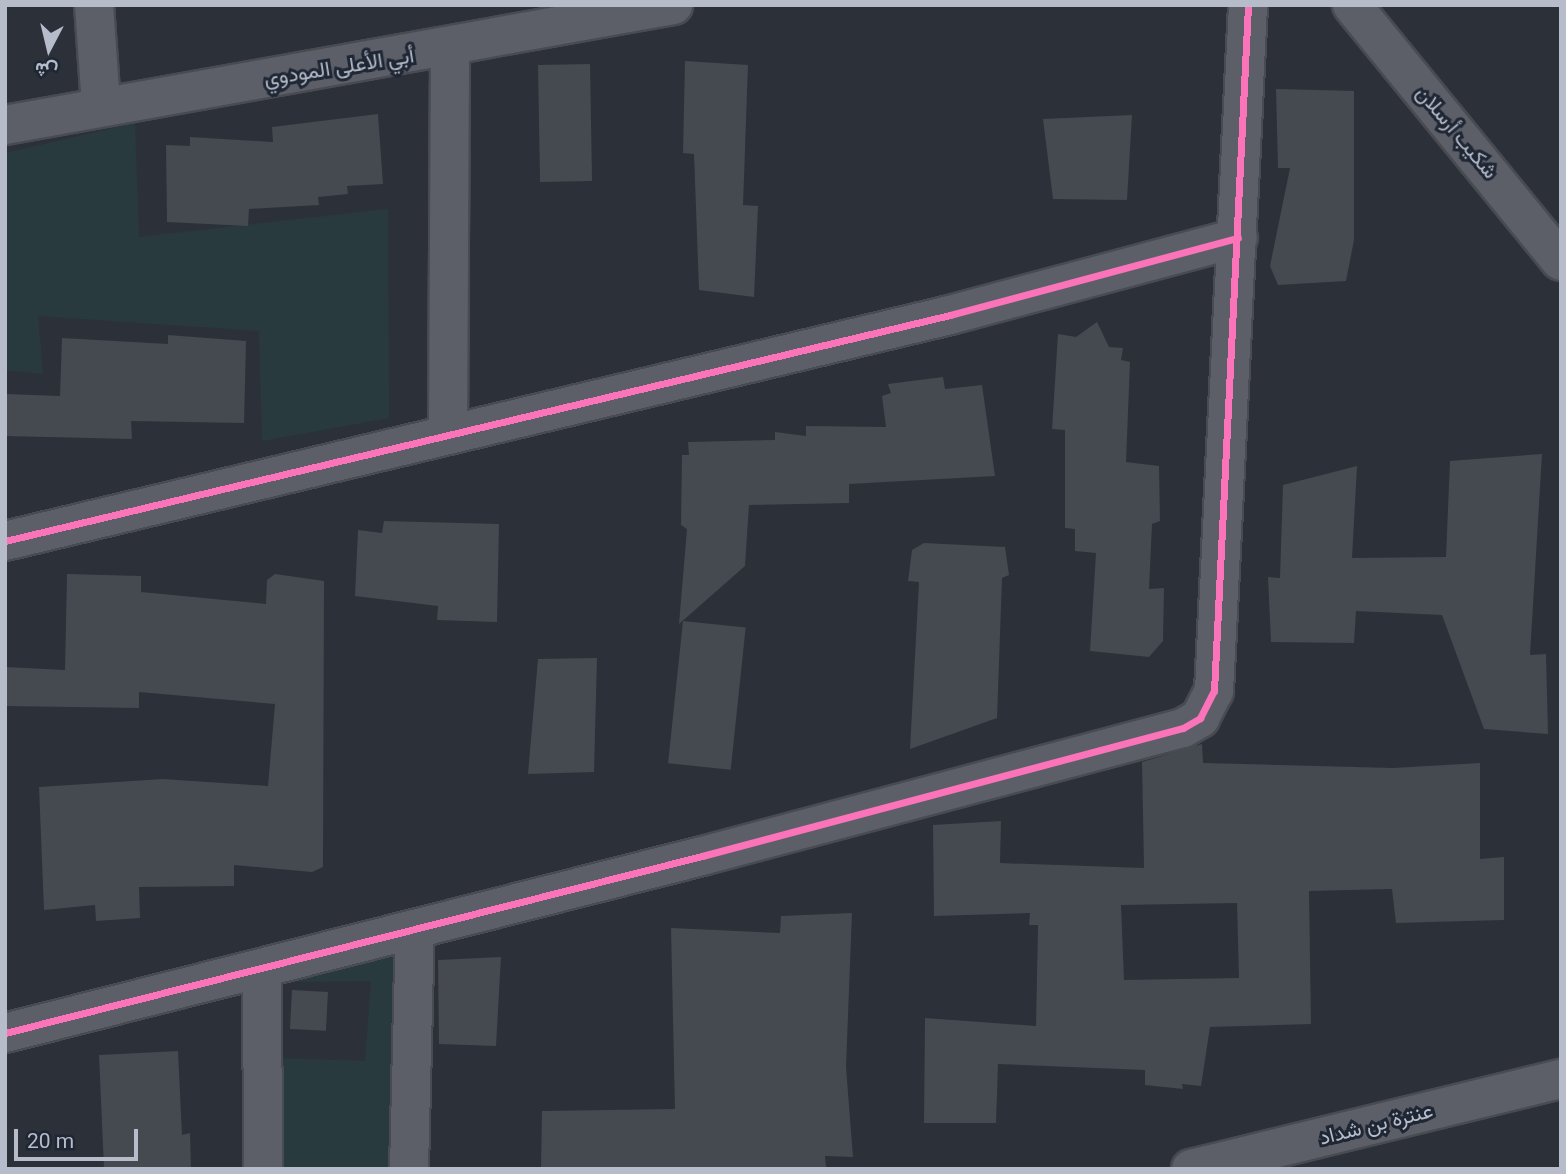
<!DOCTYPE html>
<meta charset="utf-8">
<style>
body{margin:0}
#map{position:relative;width:1566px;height:1174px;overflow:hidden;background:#2c3039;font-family:Roboto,Vazirmatn,sans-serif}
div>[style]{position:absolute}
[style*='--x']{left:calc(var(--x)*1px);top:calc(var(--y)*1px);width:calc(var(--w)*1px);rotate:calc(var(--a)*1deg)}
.green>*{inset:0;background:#293a3f}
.building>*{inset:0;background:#454950;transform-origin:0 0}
.roads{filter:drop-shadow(2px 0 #484b52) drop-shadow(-2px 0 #484b52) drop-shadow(0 2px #484b52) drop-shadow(0 -2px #484b52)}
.minor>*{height:38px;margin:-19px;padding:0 19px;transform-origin:19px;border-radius:19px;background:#5c5f67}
.cycleway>*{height:7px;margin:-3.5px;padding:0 3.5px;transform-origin:3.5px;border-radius:3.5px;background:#fb73b8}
span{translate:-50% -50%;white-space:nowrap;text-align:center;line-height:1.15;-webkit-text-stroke:6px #1f2634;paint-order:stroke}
.street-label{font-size:21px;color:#b6bcca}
.frame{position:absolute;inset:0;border:7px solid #b6bcca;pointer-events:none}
.north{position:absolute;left:14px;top:14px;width:70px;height:70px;-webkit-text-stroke:5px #1f2634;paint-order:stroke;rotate:187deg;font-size:19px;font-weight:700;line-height:28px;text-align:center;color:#b6bcca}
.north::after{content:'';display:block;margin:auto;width:24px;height:32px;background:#b6bcca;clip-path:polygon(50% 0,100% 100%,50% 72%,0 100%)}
.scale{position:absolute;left:14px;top:1129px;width:124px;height:32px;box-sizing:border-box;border:4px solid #b6bcca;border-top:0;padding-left:9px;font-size:21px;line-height:24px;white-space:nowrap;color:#b6bcca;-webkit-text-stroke:5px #1f2634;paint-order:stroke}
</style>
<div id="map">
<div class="green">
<i style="clip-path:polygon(135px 123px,139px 237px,388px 209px,389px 418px,262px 441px,259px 331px,38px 316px,43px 374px,5px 370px,5px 153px)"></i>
<i style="clip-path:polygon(402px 951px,400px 1169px,278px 1169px,279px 1058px,365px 1061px,371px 981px,290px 982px)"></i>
</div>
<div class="building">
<i style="clip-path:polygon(685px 61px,748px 65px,743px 205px,758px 206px,754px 297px,699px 290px,694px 154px,683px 153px)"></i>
<i style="left:590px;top:64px;width:117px;height:52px;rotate:89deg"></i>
<i style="clip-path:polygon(1276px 89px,1354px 91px,1354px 240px,1346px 281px,1278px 285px,1270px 266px,1290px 168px,1278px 168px)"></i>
<i style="clip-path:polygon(378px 114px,383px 184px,347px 186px,348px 194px,318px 197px,319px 205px,249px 209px,248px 226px,167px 222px,166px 145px,190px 146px,190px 137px,273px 142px,272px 127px)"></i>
<i style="clip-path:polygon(1132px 115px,1127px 200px,1053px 199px,1043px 119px)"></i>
<i style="clip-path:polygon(1097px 322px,1109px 347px,1123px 348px,1121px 360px,1130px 362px,1126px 462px,1159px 466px,1160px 521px,1152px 524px,1149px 589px,1164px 588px,1163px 641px,1149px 657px,1090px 651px,1096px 553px,1075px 551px,1075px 529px,1065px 528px,1065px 430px,1052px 429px,1058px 334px,1076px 337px)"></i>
<i style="clip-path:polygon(168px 335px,246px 341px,244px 423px,131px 421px,132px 439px,5px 436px,5px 394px,60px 396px,62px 338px,168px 344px)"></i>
<i style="clip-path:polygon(943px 377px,945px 389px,982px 385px,995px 476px,849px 484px,849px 503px,749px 505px,745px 566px,679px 624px,687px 529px,681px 525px,682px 455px,689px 455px,688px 442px,775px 440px,775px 432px,806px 436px,806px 426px,886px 427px,882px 396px,891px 393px,888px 384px)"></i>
<i style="clip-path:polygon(1542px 454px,1530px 655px,1546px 654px,1548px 734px,1484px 729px,1442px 615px,1356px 611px,1354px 643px,1271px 642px,1268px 577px,1280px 578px,1283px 485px,1357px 466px,1352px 558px,1446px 557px,1450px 461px)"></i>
<i style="clip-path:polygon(384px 521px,499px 524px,497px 622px,437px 620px,438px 606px,355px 596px,358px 530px,382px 533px)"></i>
<i style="clip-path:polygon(924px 543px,1005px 547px,1009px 575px,1002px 578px,997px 718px,910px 749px,919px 582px,908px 581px,912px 550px)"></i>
<i style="clip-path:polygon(67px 574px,141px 576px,141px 592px,266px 604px,267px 580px,275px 574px,324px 581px,323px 867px,312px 872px,234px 865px,234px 886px,139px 887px,140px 918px,96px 921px,95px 905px,44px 910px,39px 787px,163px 779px,268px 786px,275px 704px,139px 692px,139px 708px,5px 706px,5px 667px,65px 670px)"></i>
<i style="left:683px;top:621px;width:63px;height:143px;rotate:6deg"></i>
<i style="clip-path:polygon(597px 658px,594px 772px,528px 774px,538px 659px)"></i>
<i style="clip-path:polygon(evenodd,1202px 744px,1203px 763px,1393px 768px,1480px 763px,1480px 859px,1504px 857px,1504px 920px,1396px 923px,1392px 889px,1309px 891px,1311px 1024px,1210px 1027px,1201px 1086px,1182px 1084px,1183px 1089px,1145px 1085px,1145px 1070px,998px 1064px,996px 1123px,924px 1123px,925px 1018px,1036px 1026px,1038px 925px,1029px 925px,1030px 913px,934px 916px,933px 825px,1001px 821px,1000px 863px,1144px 868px,1142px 762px,1202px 744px,1237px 903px,1239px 978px,1124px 980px,1121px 905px,1237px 903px)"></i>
<i style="clip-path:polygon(852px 913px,846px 1067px,853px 1157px,825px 1156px,826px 1167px,541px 1169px,542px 1111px,675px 1109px,671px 928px,780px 933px,781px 916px)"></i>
<i style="clip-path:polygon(501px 957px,496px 1046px,439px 1044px,438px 960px)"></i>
<i style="left:292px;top:990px;width:36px;height:39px;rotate:3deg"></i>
<i style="clip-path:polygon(178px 1051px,182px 1135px,190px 1133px,191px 1169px,104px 1169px,99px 1055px)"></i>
</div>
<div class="roads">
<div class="minor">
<i style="--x:94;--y:5;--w:101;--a:86"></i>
<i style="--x:1352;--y:5;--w:330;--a:50.8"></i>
<i style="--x:5;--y:125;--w:679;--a:-10.18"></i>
<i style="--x:448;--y:435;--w:386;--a:-89.7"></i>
<i style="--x:5;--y:541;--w:972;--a:-13.45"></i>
<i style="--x:950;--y:315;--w:298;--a:-15"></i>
<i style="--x:262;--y:971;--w:198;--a:89.7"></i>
<i style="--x:5;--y:1033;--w:719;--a:-14.25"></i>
<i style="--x:702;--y:856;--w:498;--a:-14.9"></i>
<i style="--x:1183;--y:728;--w:20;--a:-30"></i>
<i style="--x:1200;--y:718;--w:30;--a:-63"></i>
<i style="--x:1214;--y:691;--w:687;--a:-87.16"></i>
<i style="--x:409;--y:1169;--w:238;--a:-88.6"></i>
<i style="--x:1191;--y:1169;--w:381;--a:-13.7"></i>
</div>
</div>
<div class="cycleway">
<i style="--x:5;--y:541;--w:972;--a:-13.45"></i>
<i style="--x:950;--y:315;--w:298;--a:-15"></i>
<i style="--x:5;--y:1033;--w:719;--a:-14.25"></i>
<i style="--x:702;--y:856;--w:498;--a:-14.9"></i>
<i style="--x:1183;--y:728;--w:20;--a:-30"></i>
<i style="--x:1200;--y:718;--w:30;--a:-63"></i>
<i style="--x:1214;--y:691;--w:687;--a:-87.16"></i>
</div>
<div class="street-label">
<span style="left:339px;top:67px;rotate:-9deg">أبي الأعلى المودوي</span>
<span style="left:1457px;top:132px;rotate:50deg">شكيب أرسلان</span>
<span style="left:1376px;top:1124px;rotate:-14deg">عنترة بن شداد</span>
</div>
<div class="frame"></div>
<div class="north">ش</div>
<div class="scale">20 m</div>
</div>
